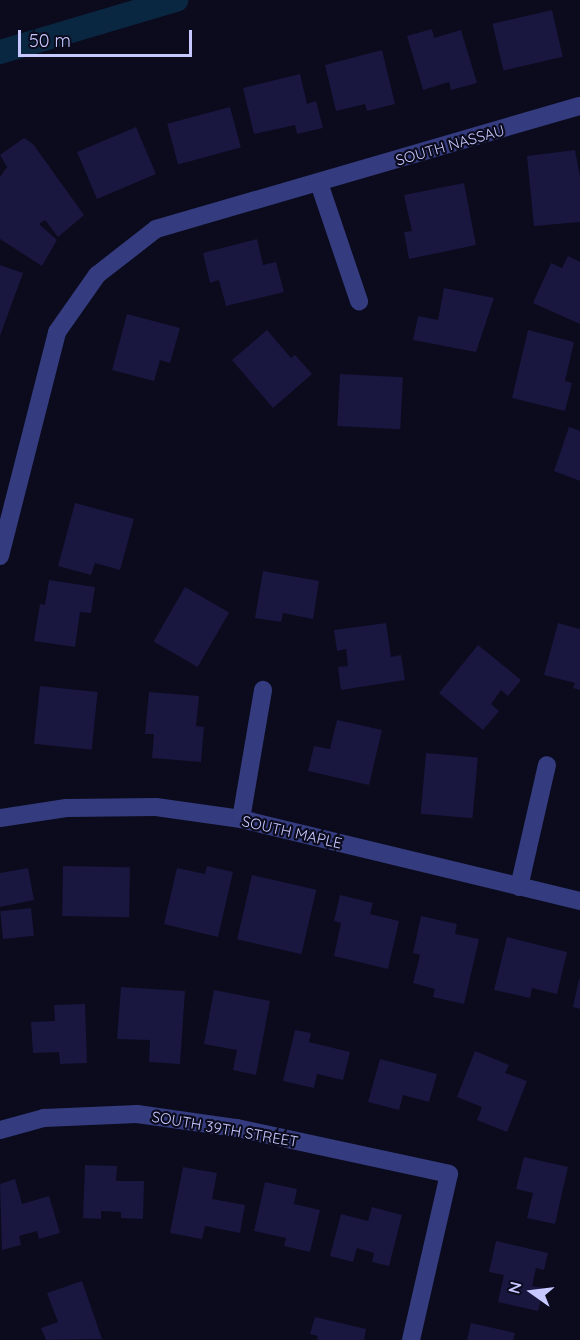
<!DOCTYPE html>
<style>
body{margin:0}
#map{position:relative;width:580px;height:1340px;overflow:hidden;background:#0b0b1d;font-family:Quicksand,sans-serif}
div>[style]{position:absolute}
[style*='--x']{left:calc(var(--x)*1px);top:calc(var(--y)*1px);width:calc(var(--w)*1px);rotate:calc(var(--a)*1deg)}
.canal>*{height:24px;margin:-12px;padding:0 12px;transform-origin:12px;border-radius:12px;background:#0a2742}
.building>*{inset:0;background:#19163f;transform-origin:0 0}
.street>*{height:18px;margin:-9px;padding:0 9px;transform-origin:9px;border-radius:9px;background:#343b7e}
span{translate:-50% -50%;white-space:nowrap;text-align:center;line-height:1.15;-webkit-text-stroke:4.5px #0b0b1d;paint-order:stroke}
.street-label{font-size:15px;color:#c7c8ff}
.north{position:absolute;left:502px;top:1262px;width:60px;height:60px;-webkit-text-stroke:4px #0b0b1d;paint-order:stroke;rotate:284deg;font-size:16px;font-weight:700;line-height:24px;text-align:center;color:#c7c8ff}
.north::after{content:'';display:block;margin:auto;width:21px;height:27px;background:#c7c8ff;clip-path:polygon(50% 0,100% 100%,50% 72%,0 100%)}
.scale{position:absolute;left:18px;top:30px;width:174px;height:27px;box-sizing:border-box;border:3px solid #c7c8ff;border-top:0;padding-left:8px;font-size:18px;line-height:21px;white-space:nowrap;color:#c7c8ff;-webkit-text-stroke:4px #0b0b1d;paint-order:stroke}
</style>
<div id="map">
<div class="canal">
<i style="--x:0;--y:52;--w:184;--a:-16.5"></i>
</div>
<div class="building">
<i style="left:552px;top:10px;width:48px;height:61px;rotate:77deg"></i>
<i style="clip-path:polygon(432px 29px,434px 38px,461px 30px,477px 83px,451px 90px,449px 82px,423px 90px,407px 36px)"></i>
<i style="clip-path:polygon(382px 50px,395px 104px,367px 111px,365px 104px,336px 111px,325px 65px)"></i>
<i style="clip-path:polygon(300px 74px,307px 104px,316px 101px,323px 128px,297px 134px,295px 125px,254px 134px,243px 88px)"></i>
<i style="left:230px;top:107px;width:42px;height:65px;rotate:75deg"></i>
<i style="left:136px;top:127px;width:51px;height:64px;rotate:67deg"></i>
<i style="clip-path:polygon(24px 138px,33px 144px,84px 215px,58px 237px,45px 220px,39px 224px,57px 240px,42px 266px,0 239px,0 177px,7px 167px,0 155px)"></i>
<i style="clip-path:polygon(575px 150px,580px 177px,580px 222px,534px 226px,527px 156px)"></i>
<i style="clip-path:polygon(464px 183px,476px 245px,409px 259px,404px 232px,412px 231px,404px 195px)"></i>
<i style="clip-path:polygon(257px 239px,263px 265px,276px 262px,284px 292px,226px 306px,219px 280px,210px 283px,203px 253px)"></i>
<i style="clip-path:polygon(568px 256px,580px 262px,580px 324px,533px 303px,551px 263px,562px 268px)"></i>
<i style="clip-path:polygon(0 265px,23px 273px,0 336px)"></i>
<i style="clip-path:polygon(444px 288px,494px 298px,476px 352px,413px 340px,418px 316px,438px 320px)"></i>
<i style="clip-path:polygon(127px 314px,180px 328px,170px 363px,160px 360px,154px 381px,112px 370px)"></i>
<i style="clip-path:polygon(267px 330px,291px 358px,295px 355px,312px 374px,273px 408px,232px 360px)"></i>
<i style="clip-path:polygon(528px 330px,574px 342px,565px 381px,572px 383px,565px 411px,512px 398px)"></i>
<i style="left:340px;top:374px;width:63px;height:52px;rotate:3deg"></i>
<i style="clip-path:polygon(569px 427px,580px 431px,580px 481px,554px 471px)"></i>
<i style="clip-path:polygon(75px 503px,134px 519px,120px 570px,95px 563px,91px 575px,58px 566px)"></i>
<i style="clip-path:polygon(263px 571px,319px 581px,313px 619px,283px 613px,281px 622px,255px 618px)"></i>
<i style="clip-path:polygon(49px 580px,95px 587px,91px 613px,80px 612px,75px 647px,34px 641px,40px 604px,45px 605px)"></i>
<i style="left:185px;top:587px;width:51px;height:63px;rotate:30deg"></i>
<i style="clip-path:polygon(386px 623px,391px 657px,401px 655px,405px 680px,341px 690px,338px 667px,348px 666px,346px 649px,337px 651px,334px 630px)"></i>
<i style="clip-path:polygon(558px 623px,580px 629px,580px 690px,573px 688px,575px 683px,544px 675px)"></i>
<i style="clip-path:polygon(478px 645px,521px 680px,508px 696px,501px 690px,491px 704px,499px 711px,483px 730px,439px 693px)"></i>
<i style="left:40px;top:686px;width:58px;height:58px;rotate:6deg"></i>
<i style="clip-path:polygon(149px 692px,199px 696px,196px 726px,204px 727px,201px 762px,152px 758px,154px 734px,145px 734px)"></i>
<i style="clip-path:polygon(337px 720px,382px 730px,369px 785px,308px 771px,314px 746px,330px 749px)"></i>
<i style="left:426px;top:753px;width:52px;height:61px;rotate:5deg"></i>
<i style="left:63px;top:866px;width:67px;height:50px;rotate:1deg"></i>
<i style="clip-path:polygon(207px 866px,233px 872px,218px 937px,164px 924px,177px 868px,205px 874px)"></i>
<i style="clip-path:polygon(28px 868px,34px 900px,0 907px,0 873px)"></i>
<i style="left:252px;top:875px;width:66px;height:66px;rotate:13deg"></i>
<i style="clip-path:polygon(340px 895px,373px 903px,370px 914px,399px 921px,388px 969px,334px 956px,341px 923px,334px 921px)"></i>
<i style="left:31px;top:908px;width:28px;height:31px;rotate:84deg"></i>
<i style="clip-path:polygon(421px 916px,457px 924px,455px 934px,479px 939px,464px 1004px,433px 997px,435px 989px,413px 983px,420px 955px,413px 953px)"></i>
<i style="clip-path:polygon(507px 937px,567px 952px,557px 994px,532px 988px,530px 998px,494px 990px)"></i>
<i style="clip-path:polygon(579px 979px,580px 979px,580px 1009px,573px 1007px)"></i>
<i style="clip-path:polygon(121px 987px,185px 991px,180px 1064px,149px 1062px,150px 1040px,117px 1039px)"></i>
<i style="clip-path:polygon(214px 990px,270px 1001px,256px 1075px,233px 1070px,237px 1050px,204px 1044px)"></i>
<i style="clip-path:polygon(85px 1004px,87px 1063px,60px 1064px,59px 1052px,33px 1053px,31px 1022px,55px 1021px,54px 1005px)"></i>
<i style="clip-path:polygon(295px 1030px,311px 1033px,309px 1042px,350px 1052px,343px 1080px,317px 1074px,314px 1088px,283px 1081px)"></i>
<i style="clip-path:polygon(475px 1051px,509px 1065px,505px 1073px,527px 1081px,507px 1132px,477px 1120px,482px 1107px,457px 1097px)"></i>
<i style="clip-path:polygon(380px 1059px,437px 1074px,429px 1102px,403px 1095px,399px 1110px,368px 1102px)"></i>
<i style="clip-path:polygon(524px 1157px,568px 1167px,555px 1224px,527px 1218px,533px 1193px,516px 1189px)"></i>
<i style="clip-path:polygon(85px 1165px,117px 1166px,116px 1181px,144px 1181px,143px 1219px,121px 1218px,121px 1212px,101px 1211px,101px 1219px,83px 1218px)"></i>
<i style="clip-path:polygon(183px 1167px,217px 1173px,212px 1199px,245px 1205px,240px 1233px,205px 1226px,202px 1239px,170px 1233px)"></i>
<i style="clip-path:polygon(15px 1179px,22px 1204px,49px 1196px,60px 1233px,39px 1239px,37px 1231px,19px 1236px,21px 1245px,2px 1250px,0 1184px)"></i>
<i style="clip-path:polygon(265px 1182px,297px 1189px,294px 1204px,320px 1210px,310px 1252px,284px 1246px,286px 1238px,254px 1231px)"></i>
<i style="clip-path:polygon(372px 1207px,402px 1215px,389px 1266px,372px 1262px,374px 1253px,357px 1248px,353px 1262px,330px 1256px,341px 1214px,368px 1221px)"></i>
<i style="clip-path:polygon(496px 1241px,548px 1253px,544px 1270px,536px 1268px,532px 1286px,544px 1288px,538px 1311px,498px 1302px,504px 1275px,489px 1272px)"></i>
<i style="clip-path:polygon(82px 1281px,102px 1339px,46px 1340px,41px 1328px,58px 1322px,47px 1293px)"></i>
<i style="clip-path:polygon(315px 1317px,366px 1329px,364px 1340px,317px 1340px,318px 1336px,310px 1334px)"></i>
<i style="clip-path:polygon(471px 1323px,515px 1333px,513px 1340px,467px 1340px)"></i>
</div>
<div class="street">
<i style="--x:319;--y:183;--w:125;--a:71.3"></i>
<i style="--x:0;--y:556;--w:231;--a:-75.7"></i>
<i style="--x:57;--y:332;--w:70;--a:-54.9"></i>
<i style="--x:97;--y:275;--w:75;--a:-37.9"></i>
<i style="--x:156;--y:229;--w:441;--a:-16.2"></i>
<i style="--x:0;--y:818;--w:67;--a:-8.6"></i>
<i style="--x:66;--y:808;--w:90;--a:-0.6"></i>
<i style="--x:156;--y:807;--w:86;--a:8"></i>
<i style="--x:241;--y:819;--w:349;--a:13.6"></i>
<i style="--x:241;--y:819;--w:131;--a:-80.3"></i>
<i style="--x:519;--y:887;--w:125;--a:-77.1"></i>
<i style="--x:0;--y:1130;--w:46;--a:-15.3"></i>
<i style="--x:44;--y:1118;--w:93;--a:-2.5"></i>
<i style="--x:137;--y:1114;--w:101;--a:8"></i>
<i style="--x:237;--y:1128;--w:217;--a:12.2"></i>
<i style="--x:449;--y:1174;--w:170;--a:102.9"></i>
</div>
<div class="street-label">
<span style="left:450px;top:145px;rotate:-16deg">SOUTH NASSAU</span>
<span style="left:292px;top:832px;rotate:13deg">SOUTH MAPLE</span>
<span style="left:225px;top:1129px;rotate:10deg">SOUTH 39TH STREET</span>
</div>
<div class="north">N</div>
<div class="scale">50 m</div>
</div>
